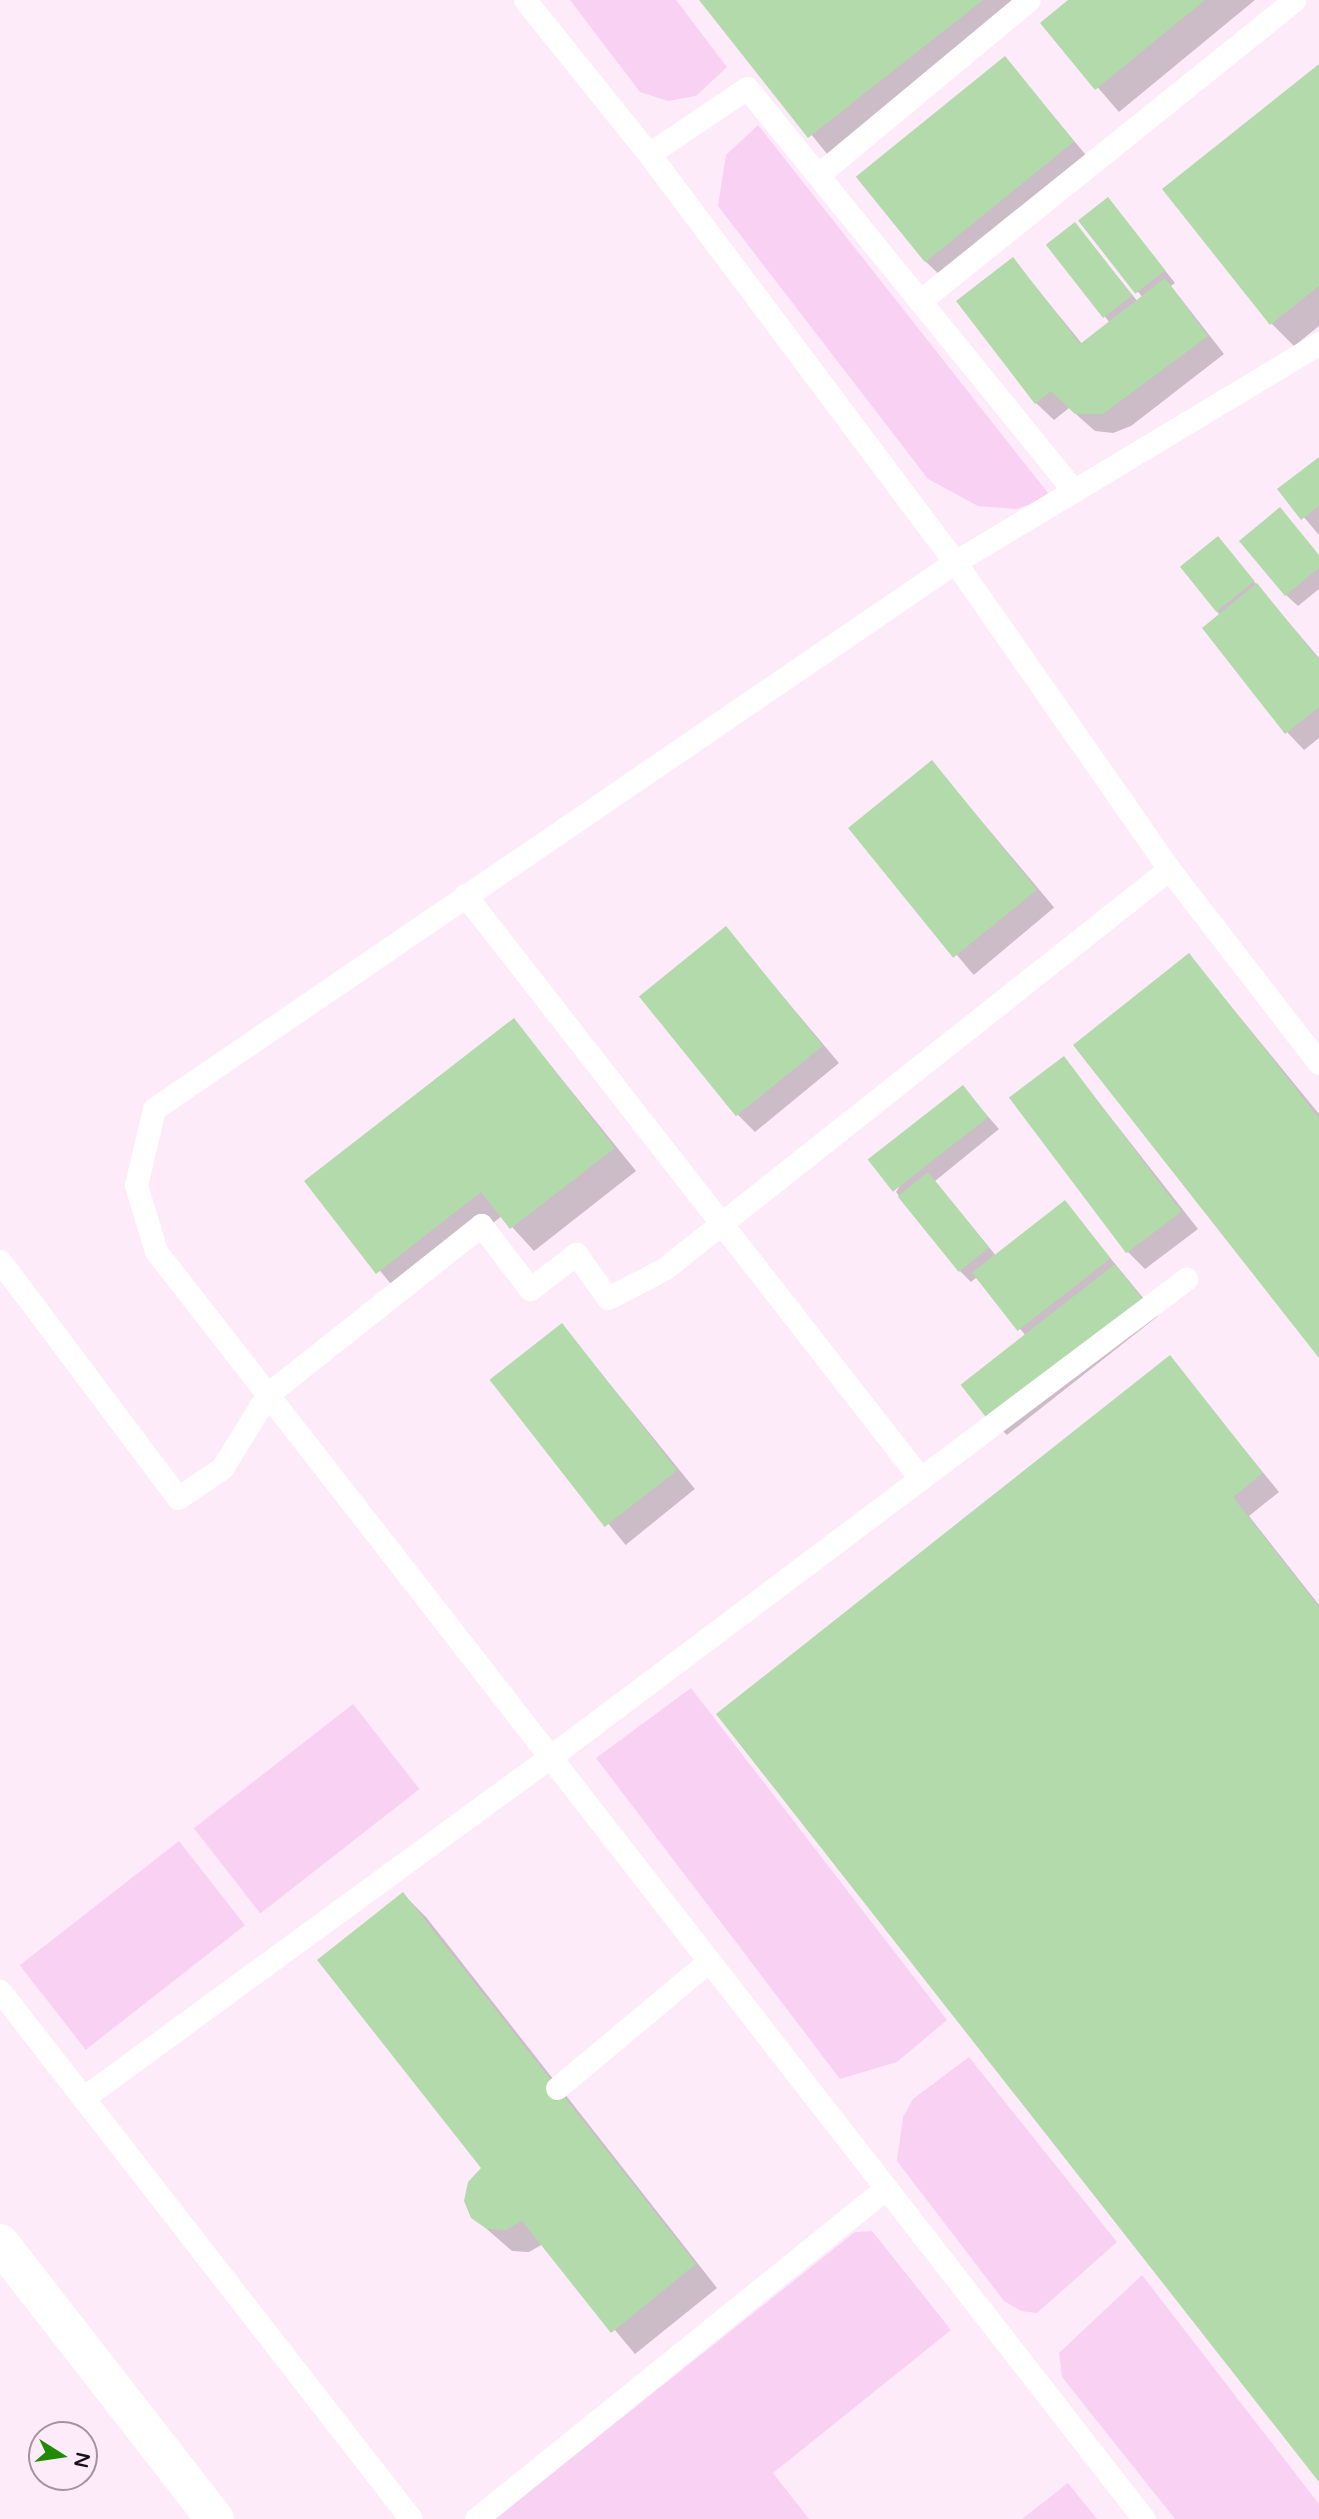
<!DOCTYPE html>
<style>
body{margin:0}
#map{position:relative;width:1319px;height:2519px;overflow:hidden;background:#feebfa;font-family:"Varela Round",sans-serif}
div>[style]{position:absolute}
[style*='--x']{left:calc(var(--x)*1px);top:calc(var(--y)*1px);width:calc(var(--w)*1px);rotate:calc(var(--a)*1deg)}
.green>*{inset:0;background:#f9d1f2;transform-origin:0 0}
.shadow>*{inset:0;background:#0003;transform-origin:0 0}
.building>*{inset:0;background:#b2daab;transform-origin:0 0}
.service>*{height:23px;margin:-11.5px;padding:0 11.5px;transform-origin:11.5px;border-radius:11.5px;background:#fff}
.minor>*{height:38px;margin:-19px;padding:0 19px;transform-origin:19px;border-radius:19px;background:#fff}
span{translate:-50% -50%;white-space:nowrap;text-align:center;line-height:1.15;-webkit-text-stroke:5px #feebfa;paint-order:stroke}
.north{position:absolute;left:28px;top:2421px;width:70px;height:70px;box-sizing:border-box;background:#feebfa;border:2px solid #a2949f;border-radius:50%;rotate:102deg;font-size:19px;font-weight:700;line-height:28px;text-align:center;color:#181117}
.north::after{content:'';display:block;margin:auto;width:24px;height:32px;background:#218a03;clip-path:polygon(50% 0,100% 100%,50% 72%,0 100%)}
</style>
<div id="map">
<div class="green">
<i style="clip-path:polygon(570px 0,676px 0,727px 67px,696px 96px,668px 101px,640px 92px)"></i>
<i style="clip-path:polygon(758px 125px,1048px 493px,1037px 502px,1016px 509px,978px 506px,928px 479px,718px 206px,726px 155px)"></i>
<i style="clip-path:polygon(691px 1688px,947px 2020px,897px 2062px,840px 2079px,596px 1758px)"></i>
<i style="left:353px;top:1704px;width:108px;height:202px;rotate:52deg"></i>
<i style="left:179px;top:1841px;width:107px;height:202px;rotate:52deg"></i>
<i style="clip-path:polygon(969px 2057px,1117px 2242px,1037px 2313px,1021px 2311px,1004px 2301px,897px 2161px,903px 2117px,913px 2099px)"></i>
<i style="clip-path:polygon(872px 2231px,951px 2330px,773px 2473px,809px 2519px,495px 2519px,855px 2232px)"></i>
<i style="clip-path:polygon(1142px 2275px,1319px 2504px,1319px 2519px,1175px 2519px,1062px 2377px,1059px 2353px)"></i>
<i style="clip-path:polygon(1068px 2483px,1097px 2519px,1022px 2519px)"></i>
</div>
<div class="shadow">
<i style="clip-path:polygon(702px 0,1034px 0,832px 160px)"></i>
<i style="clip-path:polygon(1070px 0,1255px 0,1119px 112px,1042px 23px)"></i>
<i style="clip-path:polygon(1005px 58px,1090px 160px,943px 278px,925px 261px)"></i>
<i style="clip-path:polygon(1319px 66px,1319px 326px,1294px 346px,1271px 323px)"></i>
<i style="clip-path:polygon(1108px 199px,1175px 283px,1171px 286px,1224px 354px,1131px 426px,1113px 433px,1095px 431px,1069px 408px,1054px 420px,1036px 403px,1013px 259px,1083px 345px,1110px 323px,1048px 245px,1075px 224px,1138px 302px,1143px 298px,1081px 220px)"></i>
<i style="clip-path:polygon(1319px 459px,1319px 535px,1280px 489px)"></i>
<i style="clip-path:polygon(1218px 539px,1319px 658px,1319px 738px,1304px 750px,1287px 732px,1217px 611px)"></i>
<i style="clip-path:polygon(1319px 555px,1319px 589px,1298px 606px,1286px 595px)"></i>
<i style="left:932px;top:762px;width:190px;height:105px;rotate:50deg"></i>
<i style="clip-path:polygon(726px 929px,839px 1063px,755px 1132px,738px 1115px)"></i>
<i style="clip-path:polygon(1189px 955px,1319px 1114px,1319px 1355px)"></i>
<i style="clip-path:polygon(514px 1020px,636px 1171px,534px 1251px,502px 1216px,400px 1295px,307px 1182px)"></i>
<i style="clip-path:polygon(1064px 1058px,1198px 1229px,1145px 1269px,1128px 1252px)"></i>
<i style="clip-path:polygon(963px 1088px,999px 1129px,935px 1181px,997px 1257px,1065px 1203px,1158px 1316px,1007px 1435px,989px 1418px,1026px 1336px,977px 1277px,971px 1282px,959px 1270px,896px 1192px)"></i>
<i style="left:562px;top:1325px;width:211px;height:89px;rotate:51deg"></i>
<i style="clip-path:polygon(1169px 1357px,1279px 1492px,1249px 1516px,1319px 1605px,1319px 2479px)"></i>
<i style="clip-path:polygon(403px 1894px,426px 1917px,717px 2288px,635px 2354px,543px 2244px,529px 2252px,512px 2251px,473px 2217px,483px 2168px)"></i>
</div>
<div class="building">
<i style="clip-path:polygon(699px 0,983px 0,808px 138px)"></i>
<i style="clip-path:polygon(1068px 0,1205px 0,1095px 90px,1040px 23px)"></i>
<i style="left:1005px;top:56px;width:110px;height:192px;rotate:51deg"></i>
<i style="clip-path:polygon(1319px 64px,1319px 286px,1270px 325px,1162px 189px)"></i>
<i style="left:1108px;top:197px;width:93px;height:38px;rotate:52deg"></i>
<i style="left:1075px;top:222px;width:93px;height:37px;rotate:52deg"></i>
<i style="clip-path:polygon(1013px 257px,1080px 344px,1165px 278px,1208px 336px,1103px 414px,1075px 414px,1051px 391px,1035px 404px,956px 301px)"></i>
<i style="clip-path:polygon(1319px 457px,1319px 506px,1301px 520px,1277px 489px)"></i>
<i style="clip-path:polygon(1280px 507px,1319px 555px,1319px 568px,1285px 596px,1239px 541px)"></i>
<i style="left:1218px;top:536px;width:58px;height:49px;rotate:51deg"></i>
<i style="clip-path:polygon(1257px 583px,1319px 660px,1319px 707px,1285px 734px,1202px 628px)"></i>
<i style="left:932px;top:760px;width:167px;height:108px;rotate:51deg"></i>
<i style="left:726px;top:926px;width:154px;height:112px;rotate:51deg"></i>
<i style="clip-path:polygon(1189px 953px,1319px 1118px,1319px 1358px,1073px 1045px)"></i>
<i style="clip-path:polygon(514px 1018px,615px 1148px,510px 1229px,481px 1192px,376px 1274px,304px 1181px)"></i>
<i style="left:1064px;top:1056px;width:195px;height:69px;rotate:53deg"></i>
<i style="left:963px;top:1085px;width:41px;height:121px;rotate:52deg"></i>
<i style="left:928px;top:1172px;width:97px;height:39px;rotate:51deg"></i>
<i style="left:1065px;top:1200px;width:74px;height:118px;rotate:52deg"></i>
<i style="left:1115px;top:1264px;width:43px;height:196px;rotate:52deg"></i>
<i style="left:562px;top:1323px;width:187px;height:92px;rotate:52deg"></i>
<i style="clip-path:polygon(1170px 1355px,1263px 1473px,1233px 1497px,1319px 1607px,1319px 2482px,716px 1714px)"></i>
<i style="clip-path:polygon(403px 1892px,696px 2264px,611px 2333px,522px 2221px,506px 2230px,487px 2229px,471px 2218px,464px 2201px,468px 2182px,481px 2168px,317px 1960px)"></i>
</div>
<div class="service">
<i style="--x:525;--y:0;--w:198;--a:51.2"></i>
<i style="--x:649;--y:154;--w:510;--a:53.13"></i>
<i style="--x:955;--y:562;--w:374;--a:55.1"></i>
<i style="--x:1169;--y:869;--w:245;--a:52.3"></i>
<i style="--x:649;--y:154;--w:118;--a:-34"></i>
<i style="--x:747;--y:88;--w:519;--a:50.94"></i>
<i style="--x:818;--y:175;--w:274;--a:-39.7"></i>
<i style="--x:920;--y:301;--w:480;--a:-38.8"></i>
<i style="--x:465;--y:895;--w:741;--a:52.02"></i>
<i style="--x:0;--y:1261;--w:296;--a:53.1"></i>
<i style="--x:178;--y:1498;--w:53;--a:-34.3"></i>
<i style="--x:222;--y:1468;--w:87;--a:-58.1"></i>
<i style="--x:268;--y:1394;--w:272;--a:-38.4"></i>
<i style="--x:481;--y:1225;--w:81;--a:52.6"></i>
<i style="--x:530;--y:1289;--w:58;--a:-37.3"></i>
<i style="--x:576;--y:1254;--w:54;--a:54"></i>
<i style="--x:608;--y:1298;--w:63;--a:-27.4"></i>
<i style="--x:664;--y:1269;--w:644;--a:-38.38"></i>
<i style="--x:0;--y:1991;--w:669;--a:52.1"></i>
<i style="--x:557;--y:2088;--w:198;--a:-39.9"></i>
<i style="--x:83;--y:2098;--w:578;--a:-36.14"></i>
<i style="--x:550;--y:1757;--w:796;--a:-36.93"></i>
<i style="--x:476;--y:2519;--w:527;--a:-38.91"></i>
<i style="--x:1144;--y:2519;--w:1607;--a:-127.93"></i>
<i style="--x:156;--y:1251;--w:69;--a:-106.9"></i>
<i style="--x:136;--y:1185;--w:78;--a:-76.7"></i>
<i style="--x:154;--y:1109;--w:970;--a:-34.33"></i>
<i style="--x:955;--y:562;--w:425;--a:-31"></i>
</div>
<div class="minor">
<i style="--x:0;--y:2243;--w:350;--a:52.1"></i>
</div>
<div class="north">N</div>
</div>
